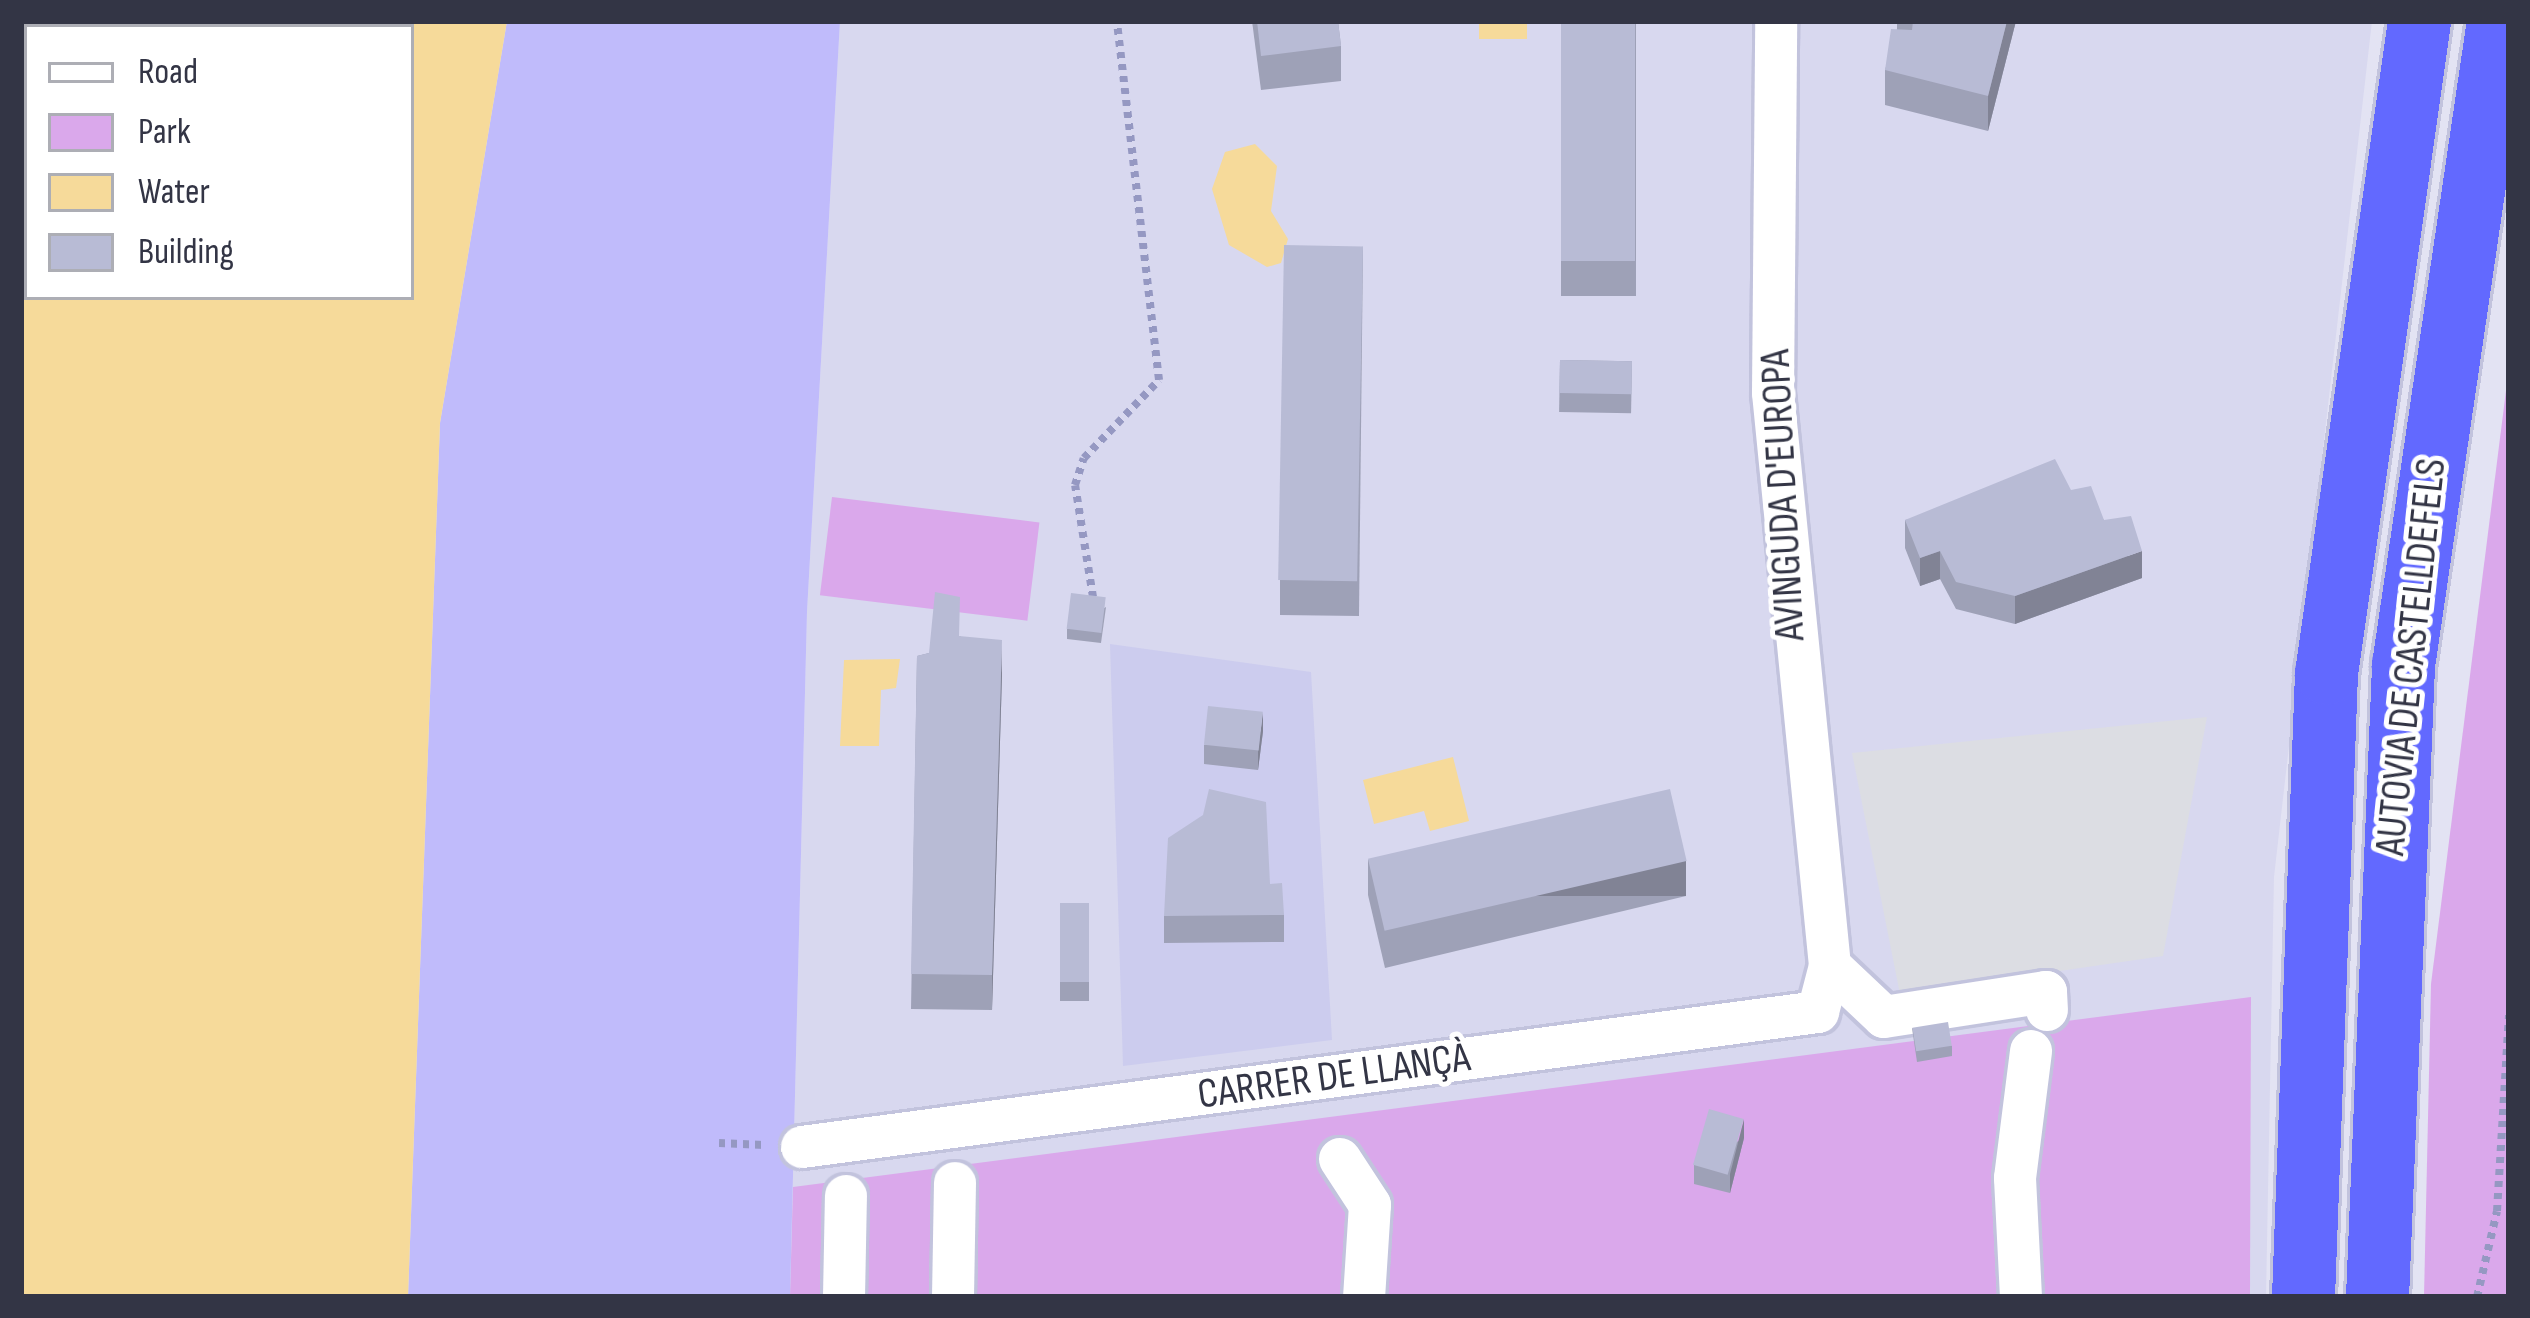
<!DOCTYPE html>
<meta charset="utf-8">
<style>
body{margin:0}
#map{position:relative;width:2530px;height:1318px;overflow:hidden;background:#e3e3f3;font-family:"Sofia Sans Condensed",sans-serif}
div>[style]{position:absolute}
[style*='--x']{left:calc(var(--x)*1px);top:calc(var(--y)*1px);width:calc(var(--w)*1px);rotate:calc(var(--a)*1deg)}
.residential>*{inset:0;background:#d8d8ef}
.education>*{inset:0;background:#cce}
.green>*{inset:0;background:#daa8eb;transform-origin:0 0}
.sand>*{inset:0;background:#c0bbfb}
.parking>*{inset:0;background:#dcdde3}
.water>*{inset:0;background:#f6da9a;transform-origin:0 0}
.path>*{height:8px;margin-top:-4px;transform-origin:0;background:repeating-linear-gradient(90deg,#9598c2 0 6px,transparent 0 12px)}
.roads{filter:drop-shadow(3px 0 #c2c3dd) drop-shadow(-3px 0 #c2c3dd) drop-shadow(0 3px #c2c3dd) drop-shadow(0 -3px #c2c3dd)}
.minor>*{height:42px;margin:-21px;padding:0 21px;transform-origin:21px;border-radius:21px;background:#fff}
.highway>*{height:63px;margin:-31.5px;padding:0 31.5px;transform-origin:31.5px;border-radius:31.5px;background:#6269ff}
.wall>*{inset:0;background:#9ea1b7;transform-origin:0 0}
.shaded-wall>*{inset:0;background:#818395;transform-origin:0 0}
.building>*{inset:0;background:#b8bbd5;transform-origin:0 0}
span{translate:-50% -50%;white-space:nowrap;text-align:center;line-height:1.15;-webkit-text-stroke:10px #fff;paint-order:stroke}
.street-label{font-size:42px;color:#333545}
.frame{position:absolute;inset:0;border:24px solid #333545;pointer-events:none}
.legend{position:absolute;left:24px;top:24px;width:390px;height:276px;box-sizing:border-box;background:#fff;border:3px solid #adaeb5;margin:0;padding:15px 21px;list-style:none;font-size:36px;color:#333545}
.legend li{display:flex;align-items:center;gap:24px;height:60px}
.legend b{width:60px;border:3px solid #adaeb5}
</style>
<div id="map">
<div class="residential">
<i style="clip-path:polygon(840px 21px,2372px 21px,2274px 877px,2266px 1297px,790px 1297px,807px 612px)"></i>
</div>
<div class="education">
<i style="clip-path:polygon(1110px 644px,1311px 672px,1332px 1040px,1123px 1066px)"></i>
</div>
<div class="green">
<i style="clip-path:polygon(2509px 367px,2509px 1297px,2424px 1297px,2431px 984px)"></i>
<i style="left:832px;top:497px;width:209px;height:99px;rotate:7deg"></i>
<i style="clip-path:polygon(2251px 997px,2250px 1297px,790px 1297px,793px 1187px)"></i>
</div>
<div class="sand">
<i style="clip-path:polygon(507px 21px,840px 21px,807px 612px,790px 1297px,408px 1297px,440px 423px)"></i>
</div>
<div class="parking">
<i style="clip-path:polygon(2207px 717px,2163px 956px,1900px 994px,1852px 753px)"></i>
</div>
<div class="water">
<i style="clip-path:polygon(evenodd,21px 21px,507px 21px,440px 423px,408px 1297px,21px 1297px,21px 21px,27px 27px,411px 27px,411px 297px,27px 297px,27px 27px)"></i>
<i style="left:1479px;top:21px;width:48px;height:18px"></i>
<i style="clip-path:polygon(1255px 144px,1277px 166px,1271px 211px,1288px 239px,1281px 263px,1267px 267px,1229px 245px,1212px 189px,1225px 152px)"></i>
<i style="clip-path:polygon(900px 659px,896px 688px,881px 690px,879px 746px,840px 746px,844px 660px)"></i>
<i style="clip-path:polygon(1453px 757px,1469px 821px,1430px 831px,1424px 811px,1374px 824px,1363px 780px)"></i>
</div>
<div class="path">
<i style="--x:1093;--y:597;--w:113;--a:-99.1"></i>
<i style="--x:1075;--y:485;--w:28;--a:-72"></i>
<i style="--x:1084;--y:458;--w:108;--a:-46.1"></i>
<i style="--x:1159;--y:380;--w:361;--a:-96.7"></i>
<i style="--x:719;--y:1143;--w:46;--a:2.5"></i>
<i style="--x:2477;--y:1297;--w:88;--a:-76.9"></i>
<i style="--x:2497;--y:1211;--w:196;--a:-86.5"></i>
</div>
<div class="roads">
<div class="minor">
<i style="--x:1830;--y:966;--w:74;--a:43.4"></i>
<i style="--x:1884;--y:1017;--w:164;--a:-8.8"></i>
<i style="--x:2046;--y:992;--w:18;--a:87"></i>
<i style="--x:802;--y:1147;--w:1025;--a:-7.57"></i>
<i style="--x:1818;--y:1012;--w:48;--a:-75.4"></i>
<i style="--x:1830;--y:966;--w:576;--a:-95.68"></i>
<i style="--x:1773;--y:393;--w:372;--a:-89.5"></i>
<i style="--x:1340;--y:1159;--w:55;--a:56.9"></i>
<i style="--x:1370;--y:1205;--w:92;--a:93.7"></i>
<i style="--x:844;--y:1297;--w:101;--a:-88.9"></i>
<i style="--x:953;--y:1297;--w:114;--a:-89"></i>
<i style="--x:2021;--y:1297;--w:119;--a:-92.9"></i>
<i style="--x:2015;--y:1178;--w:128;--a:-82.8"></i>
</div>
<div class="highway">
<i style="--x:2303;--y:1297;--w:624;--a:-87.89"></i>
<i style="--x:2326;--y:673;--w:659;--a:-81.88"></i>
<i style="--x:2377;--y:1297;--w:633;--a:-87.64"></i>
<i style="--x:2403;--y:665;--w:651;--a:-81.61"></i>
</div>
</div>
<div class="wall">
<i style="clip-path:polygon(1252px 21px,1338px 21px,1341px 46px,1341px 81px,1261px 90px)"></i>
<i style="left:1561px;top:21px;width:75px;height:275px"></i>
<i style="clip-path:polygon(1897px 21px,2016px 21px,1988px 131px,1885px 105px,1885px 70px,1897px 29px)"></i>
<i style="clip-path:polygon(1363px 246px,1359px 616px,1280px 615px,1280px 580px)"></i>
<i style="left:1560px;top:360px;width:72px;height:52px;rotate:1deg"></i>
<i style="clip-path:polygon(2071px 490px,2104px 520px,2142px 578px,2015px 624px,1956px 609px,1940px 579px,1920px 586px,1905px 548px,1905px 520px)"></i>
<i style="clip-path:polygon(1106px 607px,1101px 643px,1067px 639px,1067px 629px)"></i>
<i style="clip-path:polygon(960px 636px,1002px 675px,992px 1010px,911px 1009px,917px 656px,929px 653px)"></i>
<i style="clip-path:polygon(1263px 731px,1258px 770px,1204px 764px,1204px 745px)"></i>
<i style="clip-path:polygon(1368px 860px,1686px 896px,1385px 968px,1368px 895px)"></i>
<i style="clip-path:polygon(1270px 884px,1284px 915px,1284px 942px,1164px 943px,1164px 916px)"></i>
<i style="left:1060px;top:903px;width:29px;height:98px"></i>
<i style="clip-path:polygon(1912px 1028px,1952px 1046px,1952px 1056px,1917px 1062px)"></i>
<i style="clip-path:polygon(1744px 1138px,1730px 1193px,1694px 1184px,1694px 1165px)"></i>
</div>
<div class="shaded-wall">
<i style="clip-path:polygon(2007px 21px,2016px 21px,1988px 131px,1988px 96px)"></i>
<i style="clip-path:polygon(1940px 551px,1940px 579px,1920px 586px,1920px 558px)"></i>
<i style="clip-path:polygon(2142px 551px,2142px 578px,2015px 624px,2015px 596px)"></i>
<i style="clip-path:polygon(1002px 640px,1002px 675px,992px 1010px,992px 975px)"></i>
<i style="clip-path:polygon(1263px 712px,1263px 731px,1258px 770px,1258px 752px)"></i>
<i style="left:1686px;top:861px;width:35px;height:309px;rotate:90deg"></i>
<i style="clip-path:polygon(1744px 1119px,1744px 1138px,1730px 1193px,1730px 1174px)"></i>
</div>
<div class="building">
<i style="clip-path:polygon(1257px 21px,1338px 21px,1341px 46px,1261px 56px)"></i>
<i style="left:1561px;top:21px;width:74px;height:240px"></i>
<i style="clip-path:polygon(1913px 21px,2007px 21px,1988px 96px,1885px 70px,1891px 29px,1912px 30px)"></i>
<i style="left:1284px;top:245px;width:79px;height:335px;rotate:1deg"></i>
<i style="left:1560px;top:360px;width:72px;height:33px;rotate:1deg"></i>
<i style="clip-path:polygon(2055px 459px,2071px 490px,2091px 486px,2104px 520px,2131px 516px,2142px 551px,2015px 596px,1956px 582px,1940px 551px,1920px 558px,1905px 520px)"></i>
<i style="clip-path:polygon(935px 592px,960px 597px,959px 636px,1002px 640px,992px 975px,911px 974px,917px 656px,929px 653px)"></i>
<i style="left:1071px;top:593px;width:35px;height:36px;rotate:7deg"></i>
<i style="left:1208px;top:706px;width:55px;height:39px;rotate:6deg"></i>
<i style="clip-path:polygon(1209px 789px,1266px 802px,1270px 884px,1282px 883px,1284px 915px,1164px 916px,1168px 838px,1203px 815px)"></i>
<i style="left:1670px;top:789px;width:74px;height:310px;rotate:77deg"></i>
<i style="left:1060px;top:903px;width:29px;height:79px"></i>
<i style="left:1948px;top:1022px;width:24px;height:36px;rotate:81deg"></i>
<i style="left:1709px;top:1109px;width:36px;height:58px;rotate:16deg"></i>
</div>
<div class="street-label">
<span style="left:1784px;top:495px;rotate:-93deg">AVINGUDA D'EUROPA</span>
<span style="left:2412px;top:657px;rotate:-84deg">AUTOVIA DE CASTELLDEFELS</span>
<span style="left:1334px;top:1077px;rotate:-8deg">CARRER DE LLANÇÀ</span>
</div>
<div class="frame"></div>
<ul class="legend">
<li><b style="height:15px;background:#fff"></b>Road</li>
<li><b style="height:33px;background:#daa8eb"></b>Park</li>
<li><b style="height:33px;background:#f6da9a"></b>Water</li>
<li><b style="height:33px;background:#b8bbd5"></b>Building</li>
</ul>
</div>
